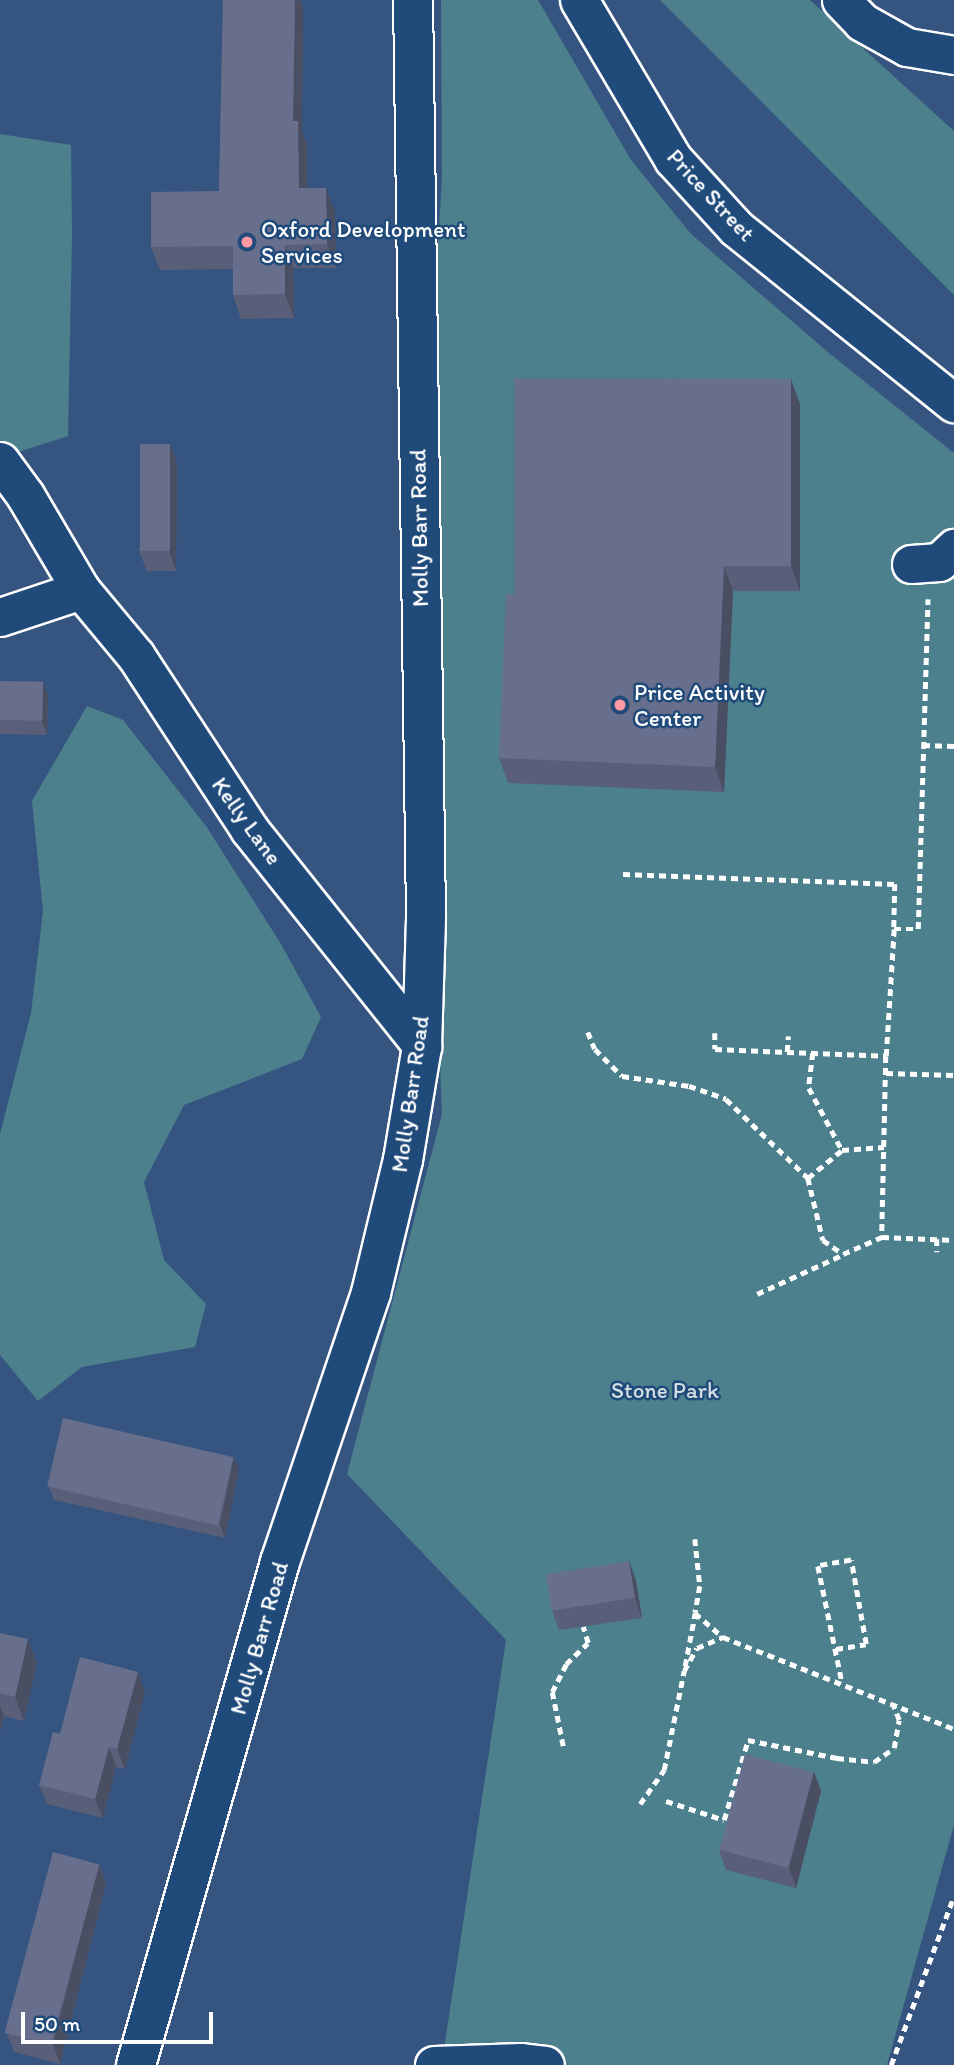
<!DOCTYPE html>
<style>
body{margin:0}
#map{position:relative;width:954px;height:2065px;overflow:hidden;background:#355580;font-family:Itim,sans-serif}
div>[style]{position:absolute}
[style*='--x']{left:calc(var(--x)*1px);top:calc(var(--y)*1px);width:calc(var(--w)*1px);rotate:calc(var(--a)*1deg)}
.green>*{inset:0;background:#4c808c}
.path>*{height:4.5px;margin-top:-2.25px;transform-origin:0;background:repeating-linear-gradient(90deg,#fff 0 7px,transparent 0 12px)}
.roads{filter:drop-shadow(2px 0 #fff) drop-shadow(-2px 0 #fff) drop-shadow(0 2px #fff) drop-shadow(0 -2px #fff)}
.minor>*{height:37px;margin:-18.5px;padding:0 18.5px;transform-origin:18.5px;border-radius:18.5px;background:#1f4a7a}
.major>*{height:38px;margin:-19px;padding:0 19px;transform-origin:19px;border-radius:19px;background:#1f4a7a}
.wall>*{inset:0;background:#595f79}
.shaded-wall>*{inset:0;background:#494e63}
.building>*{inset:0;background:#686f8d;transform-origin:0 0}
.dots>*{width:19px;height:19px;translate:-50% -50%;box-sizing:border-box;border:4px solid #1f4a7a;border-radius:50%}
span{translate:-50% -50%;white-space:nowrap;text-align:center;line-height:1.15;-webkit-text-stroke:5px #1f4a7a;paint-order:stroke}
.street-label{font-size:23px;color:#fff}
.poi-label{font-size:23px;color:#fff}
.left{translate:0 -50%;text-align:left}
.park-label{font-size:23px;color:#d2dfe2}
.scale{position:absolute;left:21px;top:2012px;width:192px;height:32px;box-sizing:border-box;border:4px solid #fff;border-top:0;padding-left:9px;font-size:21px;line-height:24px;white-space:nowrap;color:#fff;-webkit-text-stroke:5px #1f4a7a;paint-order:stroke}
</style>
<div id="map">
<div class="green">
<i style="clip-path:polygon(441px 0,538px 0,631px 160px,691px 234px,829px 353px,954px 453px,954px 1825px,887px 2065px,544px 2065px,444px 2049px,506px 1640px,347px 1474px,442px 1114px,419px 552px,442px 179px)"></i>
<i style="clip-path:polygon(660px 0,810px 0,954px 131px,954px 295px)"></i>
<i style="clip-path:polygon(0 134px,71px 145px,72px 236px,68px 436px,0 458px)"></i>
<i style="clip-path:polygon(87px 706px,123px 720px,206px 826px,281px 944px,321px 1017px,302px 1059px,184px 1105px,144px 1182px,164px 1260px,206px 1304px,195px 1347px,82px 1367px,38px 1401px,0 1355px,0 1134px,31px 1013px,43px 911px,32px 801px)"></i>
</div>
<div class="path">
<i style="--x:923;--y:745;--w:31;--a:2"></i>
<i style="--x:623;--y:874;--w:272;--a:2.1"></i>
<i style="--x:895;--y:884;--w:45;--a:91.3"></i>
<i style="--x:894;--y:929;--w:24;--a:0"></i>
<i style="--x:918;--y:929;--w:330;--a:-88.3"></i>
<i style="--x:588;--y:1032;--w:18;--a:68"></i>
<i style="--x:595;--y:1049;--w:38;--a:45"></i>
<i style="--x:622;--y:1076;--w:68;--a:8.5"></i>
<i style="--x:689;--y:1086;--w:39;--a:19"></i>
<i style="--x:726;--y:1099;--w:114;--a:43.9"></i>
<i style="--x:808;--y:1178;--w:44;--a:-39.5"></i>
<i style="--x:715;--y:1033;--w:16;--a:90"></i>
<i style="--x:715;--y:1049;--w:171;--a:2.3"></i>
<i style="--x:886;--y:1056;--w:127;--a:-86.4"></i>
<i style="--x:787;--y:1052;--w:16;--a:-86"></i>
<i style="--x:813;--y:1053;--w:35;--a:97"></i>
<i style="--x:809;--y:1088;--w:70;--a:62"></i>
<i style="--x:842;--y:1150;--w:42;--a:-4.1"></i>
<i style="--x:886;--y:1056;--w:181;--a:91.3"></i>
<i style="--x:882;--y:1237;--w:72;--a:2.4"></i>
<i style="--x:886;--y:1073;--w:68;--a:1.7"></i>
<i style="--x:808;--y:1178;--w:64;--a:76.4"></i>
<i style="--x:823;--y:1240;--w:24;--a:35"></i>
<i style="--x:843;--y:1254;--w:43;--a:-23.6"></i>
<i style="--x:937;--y:1239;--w:13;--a:90"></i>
<i style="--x:757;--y:1294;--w:94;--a:-24.6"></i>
<i style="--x:695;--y:1539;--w:47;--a:83.9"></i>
<i style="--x:700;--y:1586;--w:27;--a:100"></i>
<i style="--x:836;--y:1649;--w:30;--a:-9"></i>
<i style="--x:866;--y:1644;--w:85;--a:-100.1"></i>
<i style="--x:851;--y:1560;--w:34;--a:170"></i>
<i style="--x:818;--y:1566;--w:118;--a:78.3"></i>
<i style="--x:685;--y:1666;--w:54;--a:-79.3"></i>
<i style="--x:695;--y:1613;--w:37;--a:41"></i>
<i style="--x:563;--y:1746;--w:55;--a:-101.5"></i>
<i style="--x:552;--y:1692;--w:31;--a:-63"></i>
<i style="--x:566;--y:1664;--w:30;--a:-44"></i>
<i style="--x:588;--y:1643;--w:17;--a:-107"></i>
<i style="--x:666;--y:1801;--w:61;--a:18.1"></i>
<i style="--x:724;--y:1820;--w:84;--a:-73.3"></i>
<i style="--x:748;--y:1740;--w:91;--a:11.4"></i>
<i style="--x:837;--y:1758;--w:37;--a:6"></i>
<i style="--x:874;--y:1762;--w:24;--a:-35"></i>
<i style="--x:894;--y:1748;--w:28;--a:-80"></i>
<i style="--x:899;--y:1720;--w:17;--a:-111"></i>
<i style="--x:640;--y:1804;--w:42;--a:-54.8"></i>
<i style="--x:664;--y:1770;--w:101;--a:-78.6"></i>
<i style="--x:684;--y:1671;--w:26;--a:-61"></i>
<i style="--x:697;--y:1648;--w:28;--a:-23"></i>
<i style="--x:723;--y:1637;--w:249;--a:21.7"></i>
<i style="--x:891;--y:2065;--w:180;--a:-69.6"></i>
</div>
<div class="roads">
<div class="minor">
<i style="--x:579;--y:0;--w:185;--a:59.4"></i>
<i style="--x:673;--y:159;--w:93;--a:47.6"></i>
<i style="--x:736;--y:228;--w:280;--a:38.8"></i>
<i style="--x:841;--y:0;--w:30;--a:46"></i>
<i style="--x:862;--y:22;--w:51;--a:29.1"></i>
<i style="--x:907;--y:47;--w:48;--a:9.7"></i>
<i style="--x:0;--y:461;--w:42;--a:53.7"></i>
<i style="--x:25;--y:495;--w:110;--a:59.5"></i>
<i style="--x:81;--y:590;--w:86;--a:50.2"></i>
<i style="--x:136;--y:656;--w:207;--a:56.8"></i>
<i style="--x:249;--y:829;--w:278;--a:51.4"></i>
<i style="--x:911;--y:564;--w:28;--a:-4"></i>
<i style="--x:939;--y:562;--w:21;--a:-43"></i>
<i style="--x:0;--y:617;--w:85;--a:-18.4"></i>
<i style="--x:434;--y:2065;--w:87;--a:-2"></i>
<i style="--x:521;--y:2062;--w:24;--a:7"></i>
</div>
<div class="major">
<i style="--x:136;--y:2065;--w:523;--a:-74.02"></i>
<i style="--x:280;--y:1562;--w:284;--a:-71.3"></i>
<i style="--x:371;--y:1293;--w:137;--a:-76.5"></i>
<i style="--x:403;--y:1160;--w:116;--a:-80.5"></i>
<i style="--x:422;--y:1046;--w:130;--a:-88.2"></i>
<i style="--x:426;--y:916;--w:916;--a:-90.81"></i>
</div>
</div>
<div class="wall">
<i style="clip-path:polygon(223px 0,300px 0,303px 9px,302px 131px,307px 144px,307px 188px,335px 212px,336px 268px,293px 268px,294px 318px,241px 319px,233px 295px,233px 269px,160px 270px,151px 247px,219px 191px)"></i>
<i style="clip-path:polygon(800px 404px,800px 591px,733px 591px,724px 792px,508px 783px,499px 758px,514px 594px)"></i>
<i style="clip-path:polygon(170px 444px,177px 463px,176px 571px,147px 571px,139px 551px)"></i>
<i style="clip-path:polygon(0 681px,43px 682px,48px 695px,47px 735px,0 734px)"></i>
<i style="clip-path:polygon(239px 1469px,225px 1538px,54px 1500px,49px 1487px)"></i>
<i style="clip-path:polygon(629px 1561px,636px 1581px,642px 1618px,559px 1630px,552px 1611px)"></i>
<i style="clip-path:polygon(0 1633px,37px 1663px,24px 1721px,4px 1716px,0 1732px)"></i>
<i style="clip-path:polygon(145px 1692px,125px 1769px,116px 1767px,103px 1818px,47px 1804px,39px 1785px,60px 1734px)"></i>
<i style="clip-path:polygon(814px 1772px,821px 1791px,796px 1888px,726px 1870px,719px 1850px)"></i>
<i style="clip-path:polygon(99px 1864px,106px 1883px,60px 2064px,14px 2052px,7px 2033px)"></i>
</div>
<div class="shaded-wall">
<i style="clip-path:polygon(295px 0,300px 0,303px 9px,302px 131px,307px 144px,307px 212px,299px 188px,293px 121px)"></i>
<i style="clip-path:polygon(326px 188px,335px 212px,336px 268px,327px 244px)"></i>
<i style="clip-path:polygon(285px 245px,293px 268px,294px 318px,285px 294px)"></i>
<i style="clip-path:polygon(791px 379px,800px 404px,800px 591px,791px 566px)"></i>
<i style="clip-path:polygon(170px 444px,177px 463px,176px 571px,169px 551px)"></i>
<i style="clip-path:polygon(724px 566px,733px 591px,724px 792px,715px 767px)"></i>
<i style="clip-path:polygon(43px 682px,48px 695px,47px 735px,42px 722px)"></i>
<i style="clip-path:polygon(234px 1456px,239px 1469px,225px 1538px,220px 1524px)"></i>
<i style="clip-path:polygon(629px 1561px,636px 1581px,642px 1618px,635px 1598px)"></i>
<i style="clip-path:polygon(28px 1639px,37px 1663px,24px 1721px,15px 1697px)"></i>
<i style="clip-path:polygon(138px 1672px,145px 1692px,125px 1769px,117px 1749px)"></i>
<i style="clip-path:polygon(0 1706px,4px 1716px,0 1732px)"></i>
<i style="clip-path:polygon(109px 1747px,116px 1767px,103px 1818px,95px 1799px)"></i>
<i style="clip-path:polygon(814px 1772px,821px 1791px,796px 1888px,789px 1868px)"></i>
<i style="clip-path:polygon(99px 1864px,106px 1883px,60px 2064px,53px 2044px)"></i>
</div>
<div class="building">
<i style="clip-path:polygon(223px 0,295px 0,293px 121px,298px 121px,299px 188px,326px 188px,327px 244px,285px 245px,285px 294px,233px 295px,233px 246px,151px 247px,151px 192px,219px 191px)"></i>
<i style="clip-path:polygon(514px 378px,791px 379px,791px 566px,724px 566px,715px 767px,499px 758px,506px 594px,514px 594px)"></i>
<i style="left:140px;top:444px;width:30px;height:107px"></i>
<i style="left:0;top:681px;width:43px;height:39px;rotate:1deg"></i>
<i style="left:63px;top:1418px;width:175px;height:70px;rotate:13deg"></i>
<i style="left:629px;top:1561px;width:37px;height:84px;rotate:81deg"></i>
<i style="clip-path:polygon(0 1633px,28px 1639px,15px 1697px,0 1693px)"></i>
<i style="clip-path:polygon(80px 1657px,138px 1672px,117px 1749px,109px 1747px,95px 1799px,39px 1785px,53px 1732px,60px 1734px)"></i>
<i style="left:745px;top:1754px;width:71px;height:99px;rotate:15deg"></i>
<i style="left:53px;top:1852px;width:48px;height:187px;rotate:15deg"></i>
</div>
<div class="dots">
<i style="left:247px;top:242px;background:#ff9aa2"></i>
<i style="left:620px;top:705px;background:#ff9aa2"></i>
</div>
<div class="street-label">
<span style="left:711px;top:195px;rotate:47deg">Price Street</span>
<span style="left:419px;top:528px;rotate:-91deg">Molly Barr Road</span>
<span style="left:247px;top:821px;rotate:54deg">Kelly Lane</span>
<span style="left:410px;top:1094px;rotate:-82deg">Molly Barr Road</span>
<span style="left:259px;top:1638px;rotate:-74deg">Molly Barr Road</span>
</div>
<div class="poi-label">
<span class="left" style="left:261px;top:242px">Oxford Development<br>Services</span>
<span class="left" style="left:634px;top:705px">Price Activity<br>Center</span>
</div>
<div class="park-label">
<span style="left:665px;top:1390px">Stone Park</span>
</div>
<div class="scale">50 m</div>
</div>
